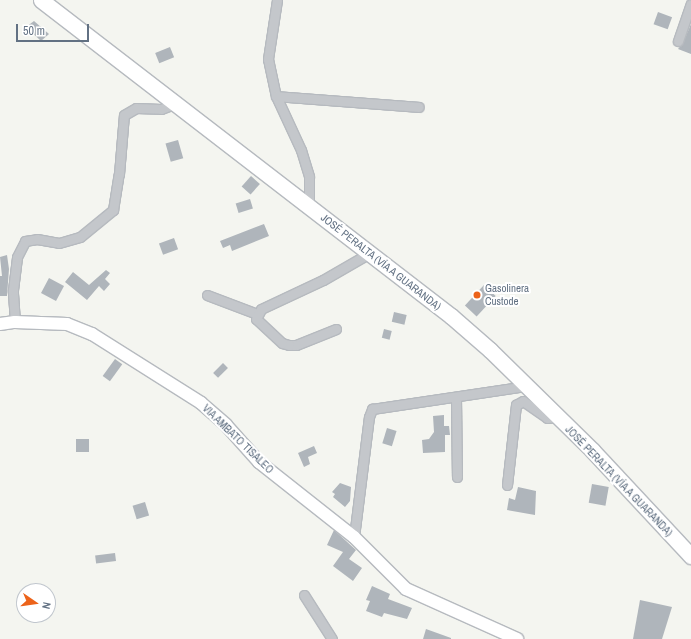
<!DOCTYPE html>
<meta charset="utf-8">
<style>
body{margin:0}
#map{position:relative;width:691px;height:639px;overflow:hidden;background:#f4f5f0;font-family:"Archivo Narrow",sans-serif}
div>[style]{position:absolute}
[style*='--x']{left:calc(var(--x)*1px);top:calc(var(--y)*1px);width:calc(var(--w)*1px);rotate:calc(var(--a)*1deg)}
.building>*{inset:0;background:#afb5bb;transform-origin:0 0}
.roads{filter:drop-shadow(1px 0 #b6babf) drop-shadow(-1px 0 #b6babf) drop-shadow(0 1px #b6babf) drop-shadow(0 -1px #b6babf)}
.minor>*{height:9px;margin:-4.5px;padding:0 4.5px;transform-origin:4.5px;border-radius:4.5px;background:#c4c7cb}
.secondary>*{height:12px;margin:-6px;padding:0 6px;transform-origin:6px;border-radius:6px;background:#fff}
.trunk>*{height:15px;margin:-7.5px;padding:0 7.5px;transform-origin:7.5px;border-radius:7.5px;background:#fff}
.dots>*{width:11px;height:11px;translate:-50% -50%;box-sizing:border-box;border:2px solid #fff;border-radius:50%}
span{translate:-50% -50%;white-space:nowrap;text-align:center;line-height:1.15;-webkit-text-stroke:4px #fff;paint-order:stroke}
.street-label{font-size:11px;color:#627183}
.poi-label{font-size:11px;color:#627183}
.left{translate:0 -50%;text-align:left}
.north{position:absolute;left:16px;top:583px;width:40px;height:40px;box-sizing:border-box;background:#fff;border:1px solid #c0c6cd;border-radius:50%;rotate:103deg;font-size:11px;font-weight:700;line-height:16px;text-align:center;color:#627183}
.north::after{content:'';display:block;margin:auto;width:14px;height:18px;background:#ec631a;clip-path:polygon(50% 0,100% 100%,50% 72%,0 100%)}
.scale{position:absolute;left:16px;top:24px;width:73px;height:18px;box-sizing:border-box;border:2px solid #627183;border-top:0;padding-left:5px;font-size:12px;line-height:14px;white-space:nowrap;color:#627183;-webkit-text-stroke:3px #fff;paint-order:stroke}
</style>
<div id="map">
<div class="building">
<i style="left:658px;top:12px;width:15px;height:13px;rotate:20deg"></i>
<i style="clip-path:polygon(34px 21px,49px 34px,41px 41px,26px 27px)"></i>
<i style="clip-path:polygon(691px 24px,691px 54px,678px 49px,683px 43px)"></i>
<i style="left:170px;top:47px;width:11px;height:16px;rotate:68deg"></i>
<i style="left:178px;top:140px;width:19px;height:13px;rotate:74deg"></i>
<i style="left:251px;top:176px;width:12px;height:14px;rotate:42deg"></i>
<i style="left:250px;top:199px;width:10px;height:15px;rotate:73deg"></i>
<i style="clip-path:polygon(264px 224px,269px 236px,232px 251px,230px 245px,223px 248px,220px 241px)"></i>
<i style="left:174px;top:238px;width:12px;height:16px;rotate:70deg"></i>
<i style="clip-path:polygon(7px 255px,9px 269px,7px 296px,0 296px,0 276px,2px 276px,0 257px)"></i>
<i style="clip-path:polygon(106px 270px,110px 273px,105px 279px,110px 284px,104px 291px,99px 286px,87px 300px,65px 282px,73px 272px,89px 285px)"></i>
<i style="left:49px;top:278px;width:17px;height:17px;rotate:28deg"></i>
<i style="left:484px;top:285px;width:16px;height:28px;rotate:43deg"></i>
<i style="left:394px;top:312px;width:13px;height:10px;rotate:13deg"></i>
<i style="left:384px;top:329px;width:8px;height:9px;rotate:14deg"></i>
<i style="left:115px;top:359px;width:9px;height:21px;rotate:36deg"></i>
<i style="left:223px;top:363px;width:7px;height:14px;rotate:45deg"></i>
<i style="clip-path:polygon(444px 415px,444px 426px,449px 426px,450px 435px,445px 435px,445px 452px,423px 453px,422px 440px,429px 439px,434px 432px,433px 416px)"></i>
<i style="left:387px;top:428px;width:10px;height:16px;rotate:17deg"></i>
<i style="left:76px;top:439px;width:13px;height:13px"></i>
<i style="clip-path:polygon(314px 446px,317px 453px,308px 457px,310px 464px,304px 467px,298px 453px)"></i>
<i style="clip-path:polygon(340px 483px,351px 487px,350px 501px,345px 507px,333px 497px,335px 494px,332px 492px)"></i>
<i style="left:592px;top:484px;width:17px;height:19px;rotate:10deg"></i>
<i style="clip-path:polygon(518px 487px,536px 491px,535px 515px,507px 510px,509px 498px,515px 500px)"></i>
<i style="left:145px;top:502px;width:14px;height:13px;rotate:73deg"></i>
<i style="clip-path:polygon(334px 530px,356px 550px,349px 559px,362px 568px,353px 581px,333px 566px,343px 552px,327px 545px)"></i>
<i style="left:115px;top:553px;width:8px;height:20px;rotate:83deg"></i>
<i style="clip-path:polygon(372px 586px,390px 594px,388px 599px,412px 608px,407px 619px,384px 613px,382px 617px,366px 611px,370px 601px,366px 600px)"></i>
<i style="clip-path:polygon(640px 600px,672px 607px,662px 639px,633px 639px)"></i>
<i style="clip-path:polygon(426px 629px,451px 638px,451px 639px,423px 639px)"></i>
</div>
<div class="roads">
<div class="minor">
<i style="--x:277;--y:0;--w:60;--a:98.7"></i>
<i style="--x:268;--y:59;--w:38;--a:78"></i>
<i style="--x:276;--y:96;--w:60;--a:65.2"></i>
<i style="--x:301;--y:150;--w:28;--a:73"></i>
<i style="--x:309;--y:177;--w:28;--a:90"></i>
<i style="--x:678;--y:41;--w:39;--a:-71"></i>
<i style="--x:276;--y:96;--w:143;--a:4.4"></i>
<i style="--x:207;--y:295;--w:53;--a:20.8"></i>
<i style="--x:15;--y:322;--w:32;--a:-94"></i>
<i style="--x:13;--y:290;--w:33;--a:-83"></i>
<i style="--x:17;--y:257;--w:18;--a:-63"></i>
<i style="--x:25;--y:241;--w:12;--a:-9"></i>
<i style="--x:37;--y:239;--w:22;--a:10"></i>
<i style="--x:59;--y:243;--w:22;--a:-16"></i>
<i style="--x:80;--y:237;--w:43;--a:-39.3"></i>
<i style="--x:113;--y:210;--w:36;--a:-81"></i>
<i style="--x:119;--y:174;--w:59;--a:-85.2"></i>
<i style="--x:124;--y:115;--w:14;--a:-30"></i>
<i style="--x:136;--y:108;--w:25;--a:2"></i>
<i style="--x:161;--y:109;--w:14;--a:-21"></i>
<i style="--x:336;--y:329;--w:43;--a:158.2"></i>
<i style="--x:296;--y:345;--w:7;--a:180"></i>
<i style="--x:289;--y:345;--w:7;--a:-164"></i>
<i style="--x:282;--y:343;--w:35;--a:-137"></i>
<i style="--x:256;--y:319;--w:11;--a:-63"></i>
<i style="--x:261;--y:309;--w:68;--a:-25.1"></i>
<i style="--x:323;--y:280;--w:52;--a:-30"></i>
<i style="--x:456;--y:398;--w:79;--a:89.3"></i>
<i style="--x:507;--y:485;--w:81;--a:-83.6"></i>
<i style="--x:516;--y:405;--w:8;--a:-30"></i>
<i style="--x:523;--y:401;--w:29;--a:35"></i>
<i style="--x:547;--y:418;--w:9;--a:-6"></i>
<i style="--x:354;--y:537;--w:121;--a:-82.9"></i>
<i style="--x:369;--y:417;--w:9;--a:-69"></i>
<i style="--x:372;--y:409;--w:155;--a:-8.5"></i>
<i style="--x:304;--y:595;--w:52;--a:57.5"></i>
</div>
<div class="secondary">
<i style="--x:0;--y:324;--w:15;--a:-8"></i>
<i style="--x:15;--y:322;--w:52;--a:2.2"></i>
<i style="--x:67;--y:324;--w:27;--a:22"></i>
<i style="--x:92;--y:334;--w:129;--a:32.3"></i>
<i style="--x:201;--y:403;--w:33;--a:41"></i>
<i style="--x:226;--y:425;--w:50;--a:48.3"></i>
<i style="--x:259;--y:462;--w:121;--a:38.3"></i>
<i style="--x:354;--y:537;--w:74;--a:45"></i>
<i style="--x:406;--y:589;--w:122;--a:24.2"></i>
</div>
<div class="trunk">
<i style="--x:41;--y:0;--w:518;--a:37.62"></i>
<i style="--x:451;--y:316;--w:52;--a:41.1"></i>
<i style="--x:490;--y:350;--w:144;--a:44.4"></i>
<i style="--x:593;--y:451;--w:144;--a:47"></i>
</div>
</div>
<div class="dots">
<i style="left:477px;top:295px;background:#ec631a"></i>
</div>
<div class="street-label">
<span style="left:381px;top:262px;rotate:38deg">JOSÉ PERALTA (VÍA A GUARANDA)</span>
<span style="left:238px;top:439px;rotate:44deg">VIA AMBATO TISALEO</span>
<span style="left:619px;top:481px;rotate:46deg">JOSÉ PERALTA (VÍA A GUARANDA)</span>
</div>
<div class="poi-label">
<span class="left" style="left:485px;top:295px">Gasolinera<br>Custode</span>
</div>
<div class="north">N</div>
<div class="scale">50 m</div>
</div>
